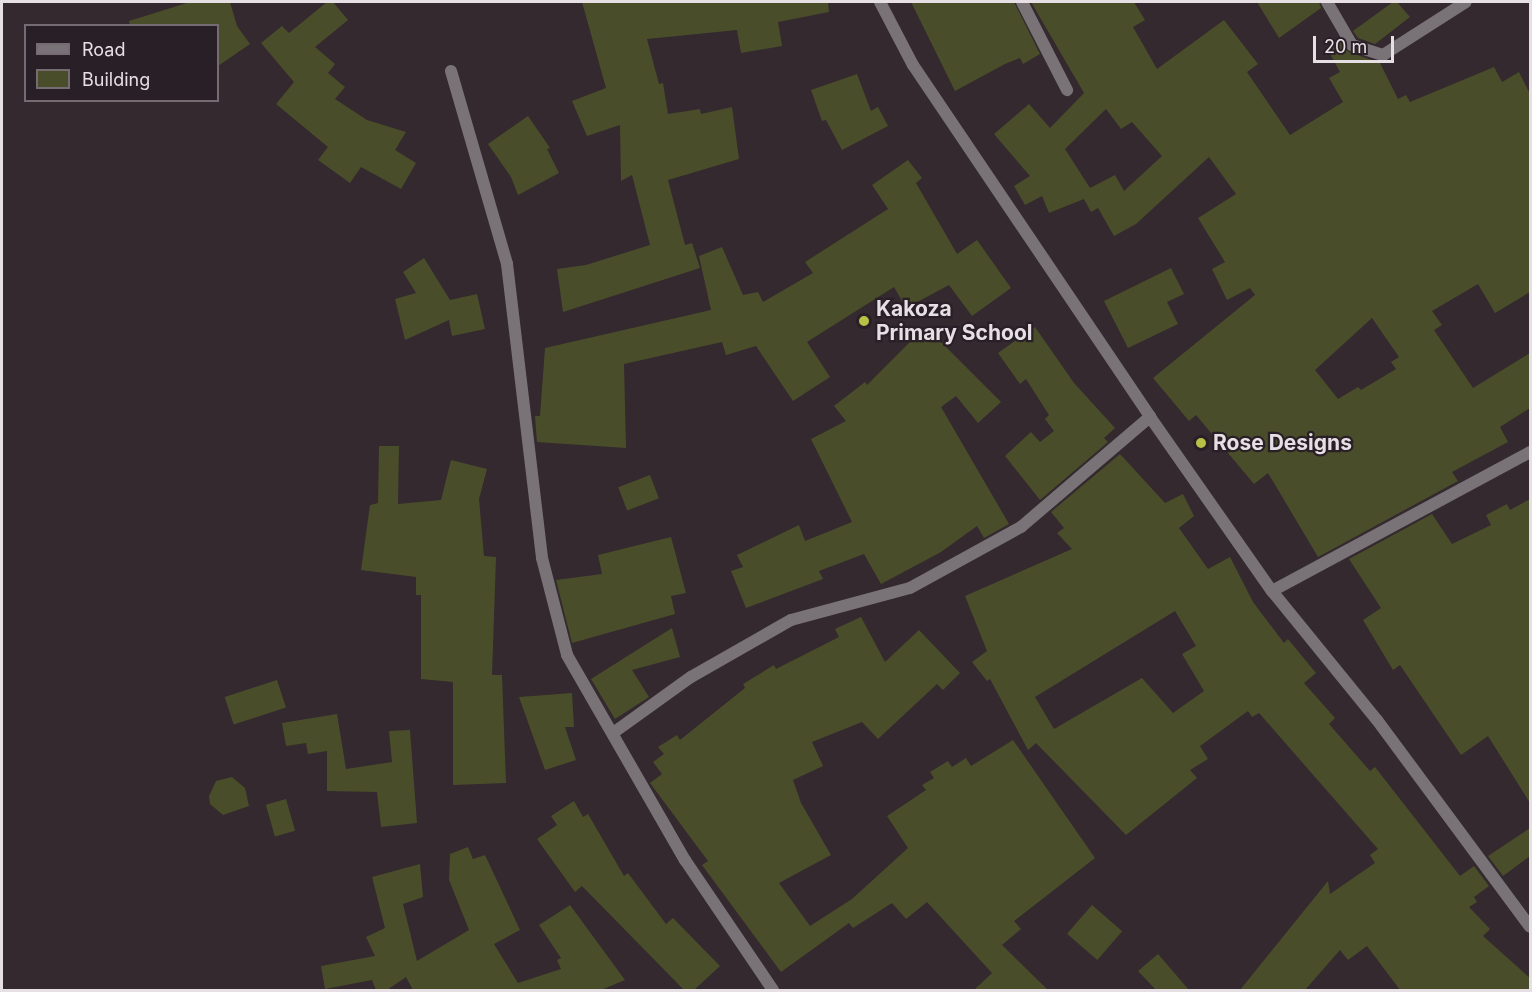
<!DOCTYPE html>
<style>
body{margin:0}
#map{position:relative;width:1532px;height:992px;overflow:hidden;background:#33292f;font-family:Inter,sans-serif}
div>[style]{position:absolute}
[style*='--x']{left:calc(var(--x)*1px);top:calc(var(--y)*1px);width:calc(var(--w)*1px);rotate:calc(var(--a)*1deg)}
.building>*{inset:0;background:#4a4d29;transform-origin:0 0}
.minor>*{height:12px;margin:-6px;padding:0 6px;transform-origin:6px;border-radius:6px;background:#797377}
.tertiary>*{height:12px;margin:-6px;padding:0 6px;transform-origin:6px;border-radius:6px;background:#797377}
.dots>*{width:16px;height:16px;translate:-50% -50%;box-sizing:border-box;border:3px solid #291f26;border-radius:50%}
span{translate:-50% -50%;white-space:nowrap;text-align:center;line-height:1.15;-webkit-text-stroke:4.5px #291f26;paint-order:stroke}
.poi-label{font-size:21px;color:#e6dfe3;font-weight:700}
.left{translate:0 -50%;text-align:left}
.frame{position:absolute;inset:0;border:3px solid #e6dfe3;pointer-events:none}
.legend{position:absolute;left:24px;top:24px;width:195px;height:78px;box-sizing:border-box;background:#291f26;border:2px solid #756c72;margin:0;padding:8px 10px;list-style:none;font-size:18px;color:#e6dfe3}
.legend li{display:flex;align-items:center;gap:12px;height:30px}
.legend b{width:30px;border:2px solid #756c72}
.scale{position:absolute;left:1313px;top:36px;width:81px;height:27px;box-sizing:border-box;border:3px solid #e6dfe3;border-top:0;padding-left:8px;font-size:18px;line-height:21px;white-space:nowrap;color:#e6dfe3;-webkit-text-stroke:4px #291f26;paint-order:stroke}
</style>
<div id="map">
<div class="building">
<i style="clip-path:polygon(190px 2px,230px 2px,237px 26px,250px 44px,218px 66px,218px 26px,130px 26px,129px 21px)"></i>
<i style="clip-path:polygon(327px 2px,333px 2px,348px 20px,315px 47px,335px 64px,328px 73px,345px 87px,335px 99px,367px 120px,406px 132px,395px 150px,416px 163px,401px 189px,361px 167px,350px 183px,318px 160px,328px 147px,276px 104px,294px 82px,261px 43px,282px 26px,289px 33px)"></i>
<i style="clip-path:polygon(582px 2px,828px 2px,829px 12px,778px 22px,782px 46px,741px 53px,737px 30px,647px 39px,659px 84px,663px 83px,668px 114px,700px 109px,701px 114px,732px 107px,739px 159px,668px 180px,685px 245px,692px 243px,700px 268px,563px 312px,557px 269px,586px 265px,650px 245px,632px 175px,621px 181px,620px 125px,587px 136px,572px 101px,606px 88px)"></i>
<i style="clip-path:polygon(911px 2px,1014px 2px,1040px 54px,1023px 64px,1020px 58px,1005px 64px,955px 91px)"></i>
<i style="clip-path:polygon(evenodd,1031px 2px,1134px 2px,1145px 20px,1133px 27px,1157px 69px,1224px 20px,1258px 64px,1247px 72px,1290px 135px,1343px 102px,1329px 78px,1340px 72px,1328px 50px,1340px 41px,1349px 52px,1380px 63px,1398px 99px,1406px 95px,1410px 102px,1494px 67px,1502px 82px,1519px 72px,1530px 94px,1530px 292px,1495px 313px,1478px 284px,1432px 311px,1442px 325px,1434px 330px,1473px 388px,1530px 353px,1530px 408px,1500px 427px,1508px 442px,1452px 472px,1458px 481px,1318px 557px,1268px 473px,1254px 484px,1196px 415px,1189px 421px,1153px 378px,1255px 295px,1250px 288px,1227px 300px,1212px 269px,1225px 262px,1198px 218px,1236px 194px,1209px 157px,1136px 224px,1114px 236px,1098px 208px,1091px 212px,1084px 199px,1049px 213px,1042px 196px,1025px 205px,1014px 186px,1030px 176px,994px 134px,1029px 104px,1050px 128px,1084px 93px,1031px 2px,1106px 109px,1121px 129px,1132px 122px,1162px 156px,1124px 191px,1115px 175px,1090px 188px,1065px 149px,1106px 109px,1031px 2px,1372px 318px,1399px 357px,1391px 362px,1396px 369px,1361px 390px,1358px 387px,1338px 399px,1315px 370px,1372px 318px)"></i>
<i style="clip-path:polygon(1257px 2px,1319px 2px,1321px 8px,1279px 38px)"></i>
<i style="clip-path:polygon(1393px 2px,1397px 2px,1410px 17px,1375px 44px,1358px 38px,1353px 31px)"></i>
<i style="clip-path:polygon(857px 74px,871px 111px,878px 107px,888px 126px,842px 150px,826px 120px,822px 121px,811px 90px)"></i>
<i style="clip-path:polygon(528px 116px,550px 148px,547px 149px,559px 173px,518px 195px,511px 177px,488px 144px)"></i>
<i style="clip-path:polygon(908px 160px,922px 178px,916px 183px,957px 254px,977px 240px,1011px 288px,972px 316px,949px 285px,906px 308px,894px 287px,807px 342px,830px 377px,793px 401px,756px 346px,726px 355px,722px 342px,624px 364px,626px 448px,537px 442px,535px 416px,540px 416px,545px 348px,711px 310px,699px 256px,722px 247px,743px 295px,758px 292px,763px 302px,813px 273px,805px 262px,888px 209px,872px 185px)"></i>
<i style="clip-path:polygon(424px 258px,450px 300px,477px 294px,485px 329px,452px 336px,449px 320px,405px 340px,395px 299px,416px 293px,403px 272px)"></i>
<i style="clip-path:polygon(1171px 268px,1184px 294px,1167px 302px,1178px 324px,1128px 348px,1104px 301px)"></i>
<i style="clip-path:polygon(1035px 327px,1074px 383px,1115px 428px,1104px 438px,1108px 442px,1040px 500px,1005px 456px,1031px 432px,1040px 442px,1054px 431px,1045px 419px,1049px 415px,1026px 379px,1020px 384px,998px 353px)"></i>
<i style="clip-path:polygon(921px 331px,930px 331px,1001px 402px,978px 423px,956px 396px,941px 407px,1009px 524px,984px 538px,977px 526px,941px 552px,881px 584px,864px 554px,819px 571px,823px 579px,746px 608px,731px 571px,743px 567px,737px 555px,799px 525px,805px 541px,852px 522px,811px 439px,846px 421px,834px 406px,865px 382px,867px 385px)"></i>
<i style="clip-path:polygon(379px 446px,399px 446px,398px 504px,441px 500px,451px 460px,487px 469px,479px 499px,484px 556px,496px 557px,492px 675px,502px 675px,506px 783px,453px 785px,453px 682px,421px 679px,421px 595px,416px 595px,416px 577px,361px 570px,370px 505px,378px 503px)"></i>
<i style="clip-path:polygon(evenodd,1120px 454px,1165px 503px,1183px 494px,1194px 516px,1179px 528px,1208px 569px,1230px 557px,1253px 602px,1284px 643px,1288px 639px,1316px 673px,1304px 683px,1335px 718px,1329px 724px,1370px 771px,1375px 767px,1460px 876px,1474px 866px,1489px 886px,1474px 897px,1477px 902px,1469px 907px,1490px 929px,1483px 936px,1530px 978px,1530px 990px,1400px 990px,1367px 946px,1348px 960px,1340px 950px,1305px 990px,1240px 990px,1328px 881px,1330px 894px,1375px 863px,1370px 855px,1378px 849px,1259px 713px,1252px 717px,1248px 711px,1200px 746px,1208px 759px,1190px 770px,1197px 778px,1126px 835px,1036px 743px,1028px 750px,990px 679px,987px 681px,972px 662px,987px 651px,965px 596px,1072px 549px,1057px 533px,1064px 528px,1051px 512px,1120px 454px,1175px 611px,1196px 646px,1182px 654px,1204px 691px,1173px 713px,1142px 678px,1054px 729px,1035px 697px,1175px 611px)"></i>
<i style="left:650px;top:475px;width:25px;height:34px;rotate:69deg"></i>
<i style="clip-path:polygon(1530px 499px,1530px 803px,1488px 736px,1461px 755px,1400px 665px,1393px 670px,1363px 620px,1381px 608px,1349px 559px,1432px 514px,1452px 544px,1491px 525px,1486px 515px,1507px 504px,1510px 510px)"></i>
<i style="clip-path:polygon(671px 537px,686px 593px,671px 596px,675px 614px,572px 643px,556px 580px,602px 574px,598px 555px)"></i>
<i style="clip-path:polygon(861px 617px,885px 662px,919px 630px,960px 673px,943px 690px,937px 684px,878px 739px,862px 722px,812px 742px,823px 766px,793px 780px,801px 803px,831px 855px,779px 883px,810px 926px,852px 899px,908px 848px,887px 816px,926px 790px,922px 785px,934px 778px,930px 772px,948px 761px,952px 767px,966px 758px,971px 766px,1013px 740px,1095px 858px,1014px 921px,1021px 929px,1002px 945px,1048px 990px,974px 990px,992px 973px,927px 902px,906px 919px,892px 903px,853px 928px,849px 923px,781px 972px,702px 865px,708px 861px,650px 783px,662px 774px,653px 762px,664px 754px,658px 747px,677px 735px,680px 740px,745px 688px,743px 684px,774px 665px,776px 669px,839px 637px,835px 629px)"></i>
<i style="clip-path:polygon(672px 628px,680px 657px,632px 670px,649px 697px,615px 719px,591px 679px)"></i>
<i style="left:277px;top:680px;width:29px;height:55px;rotate:72deg"></i>
<i style="clip-path:polygon(572px 693px,574px 727px,565px 727px,576px 760px,545px 770px,519px 697px)"></i>
<i style="clip-path:polygon(337px 714px,346px 769px,392px 762px,389px 731px,410px 730px,417px 823px,381px 827px,377px 792px,327px 791px,327px 751px,308px 754px,306px 743px,286px 746px,282px 723px)"></i>
<i style="clip-path:polygon(232px 777px,245px 788px,249px 806px,223px 815px,210px 804px,209px 796px,216px 781px)"></i>
<i style="left:286px;top:799px;width:33px;height:21px;rotate:74deg"></i>
<i style="clip-path:polygon(574px 801px,583px 817px,588px 814px,624px 876px,628px 873px,666px 924px,673px 918px,720px 966px,694px 990px,684px 990px,582px 886px,575px 892px,537px 839px,557px 825px,551px 816px)"></i>
<i style="clip-path:polygon(1530px 828px,1530px 856px,1503px 876px,1488px 856px)"></i>
<i style="clip-path:polygon(468px 847px,473px 859px,485px 855px,520px 930px,494px 944px,518px 983px,561px 969px,557px 960px,561px 958px,539px 925px,570px 905px,625px 980px,601px 990px,413px 990px,406px 977px,387px 990px,376px 990px,372px 980px,325px 989px,321px 966px,375px 956px,366px 937px,385px 928px,372px 877px,420px 864px,423px 897px,403px 904px,417px 961px,469px 930px,449px 880px,450px 854px)"></i>
<i style="left:1092px;top:905px;width:40px;height:38px;rotate:41deg"></i>
<i style="clip-path:polygon(1158px 954px,1189px 990px,1156px 990px,1138px 971px)"></i>
</div>
<div class="minor">
<i style="--x:1022;--y:2;--w:99;--a:62.9"></i>
<i style="--x:1327;--y:2;--w:50;--a:59.8"></i>
<i style="--x:1352;--y:45;--w:33;--a:18"></i>
<i style="--x:1383;--y:55;--w:98;--a:-32.6"></i>
<i style="--x:451;--y:71;--w:201;--a:73.8"></i>
<i style="--x:507;--y:264;--w:296;--a:83.2"></i>
<i style="--x:542;--y:558;--w:100;--a:75.5"></i>
<i style="--x:567;--y:655;--w:237;--a:60.1"></i>
<i style="--x:685;--y:860;--w:157;--a:55.9"></i>
<i style="--x:1272;--y:591;--w:293;--a:-28.3"></i>
<i style="--x:613;--y:733;--w:96;--a:-35.7"></i>
<i style="--x:691;--y:677;--w:115;--a:-29.7"></i>
<i style="--x:791;--y:620;--w:123;--a:-15.1"></i>
<i style="--x:910;--y:588;--w:127;--a:-28.8"></i>
<i style="--x:1021;--y:527;--w:170;--a:-40.5"></i>
</div>
<div class="tertiary">
<i style="--x:880;--y:2;--w:71;--a:62.4"></i>
<i style="--x:913;--y:65;--w:424;--a:56"></i>
<i style="--x:1150;--y:417;--w:213;--a:55"></i>
<i style="--x:1272;--y:591;--w:166;--a:50.9"></i>
<i style="--x:1377;--y:720;--w:257;--a:53.5"></i>
</div>
<div class="dots">
<i style="left:864px;top:321px;background:#b9c046"></i>
<i style="left:1201px;top:443px;background:#b9c046"></i>
</div>
<div class="poi-label">
<span class="left" style="left:876px;top:321px">Kakoza<br>Primary School</span>
<span class="left" style="left:1213px;top:443px">Rose Designs</span>
</div>
<div class="frame"></div>
<ul class="legend">
<li><b style="height:8px;background:#797377"></b>Road</li>
<li><b style="height:16px;background:#4a4d29"></b>Building</li>
</ul>
<div class="scale">20 m</div>
</div>
